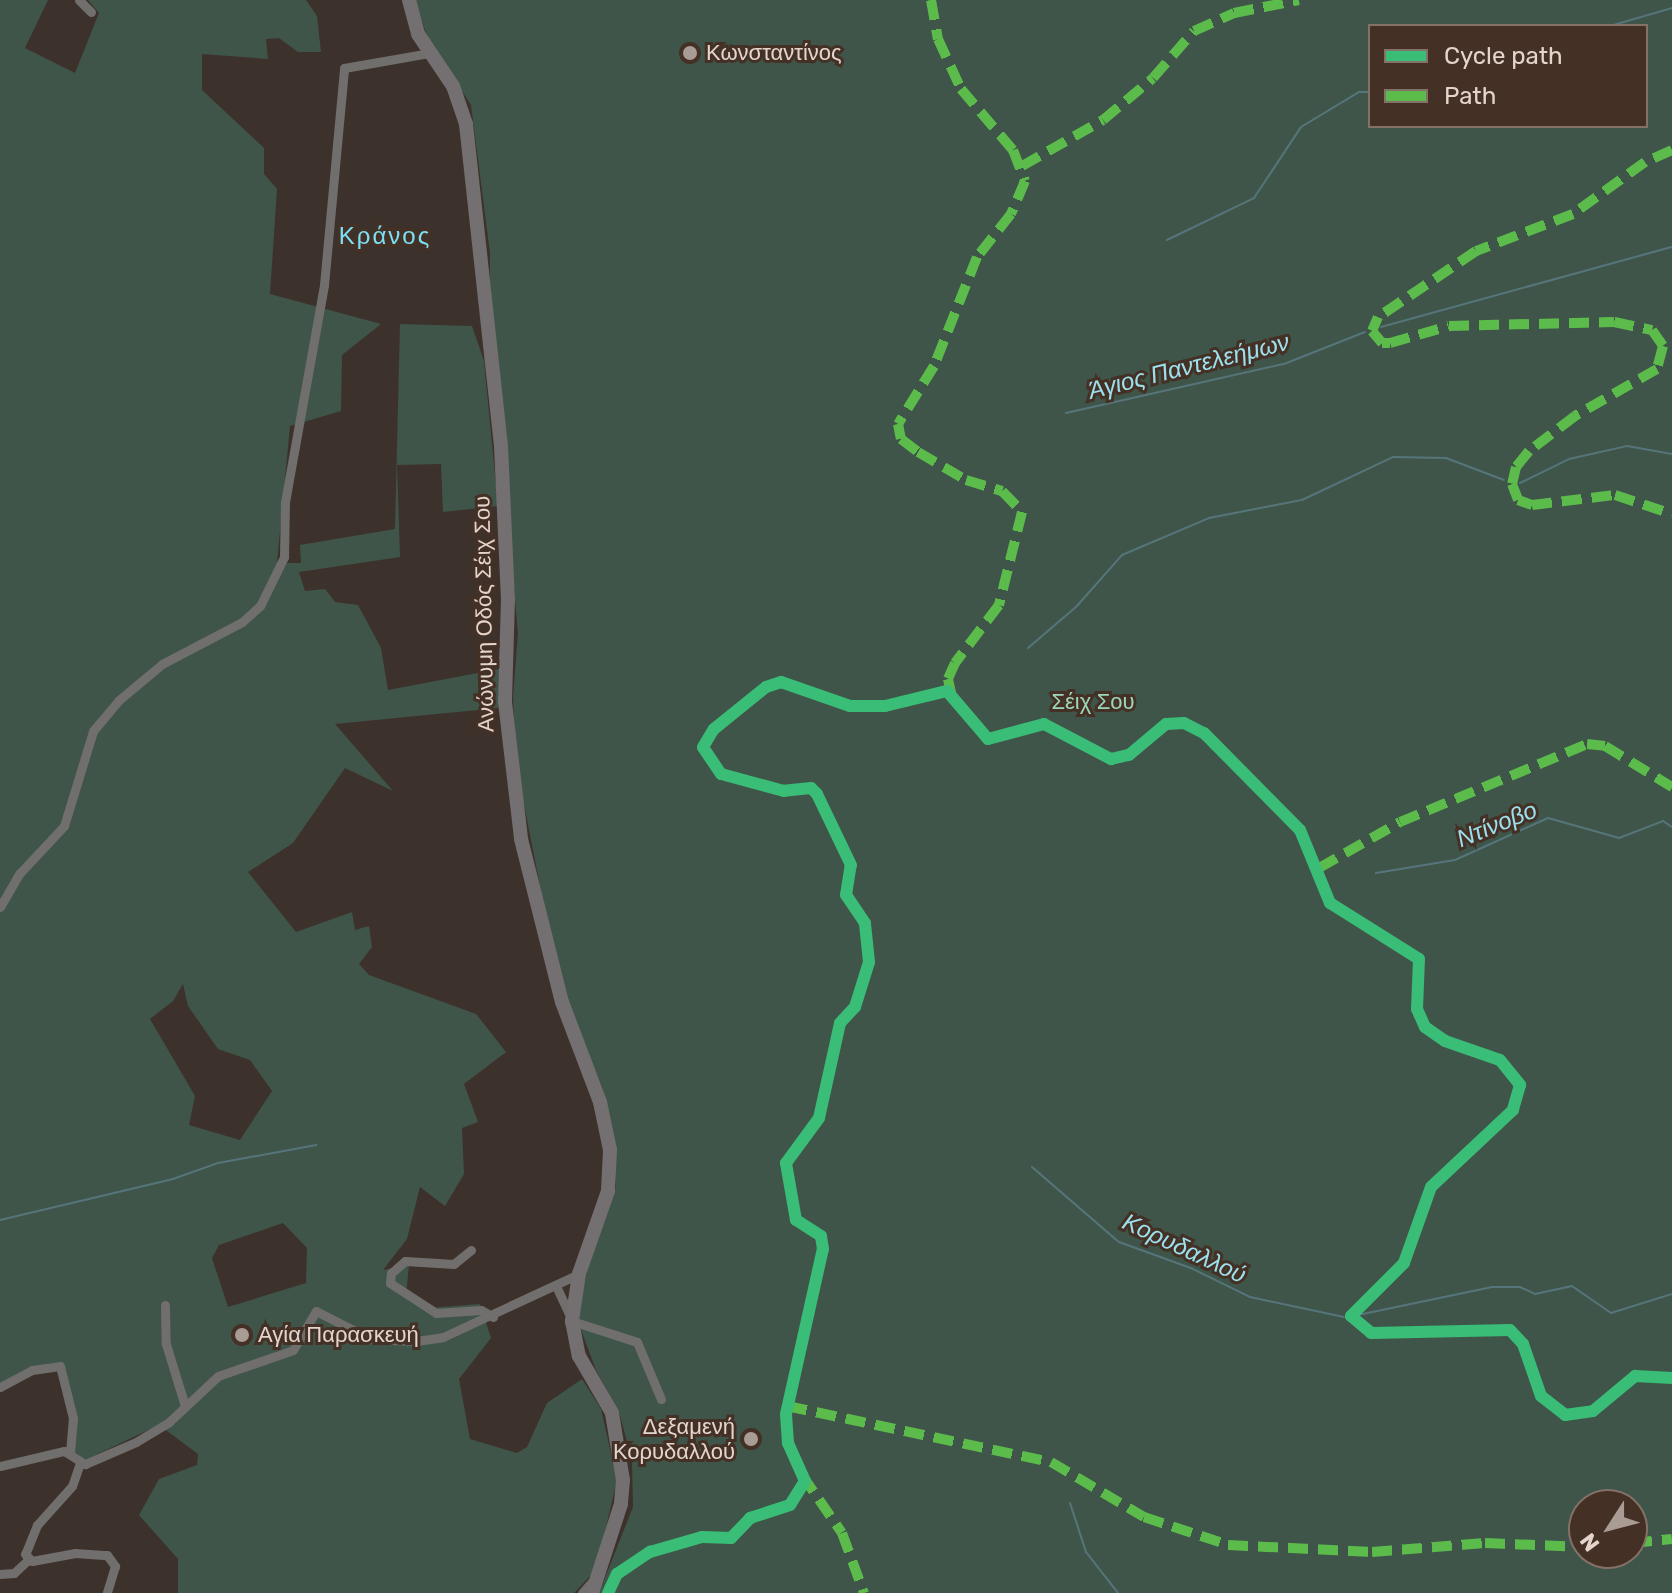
<!DOCTYPE html>
<meta charset="utf-8">
<style>
body{margin:0}
#map{position:relative;width:1672px;height:1593px;overflow:hidden;background:#3d322b;font-family:Rubik,sans-serif}
div>[style]{position:absolute}
[style*='--x']{left:calc(var(--x)*1px);top:calc(var(--y)*1px);width:calc(var(--w)*1px);rotate:calc(var(--a)*1deg)}
.green>*{inset:0;background:#3f5549}
.stream>*{height:2px;margin:-1px;padding:0 1px;transform-origin:1px;border-radius:1px;background:#56757b}
.street>*{height:9px;margin:-4.5px;padding:0 4.5px;transform-origin:4.5px;border-radius:4.5px;background:#716e6e}
.secondary>*{height:14px;margin:-7px;padding:0 7px;transform-origin:7px;border-radius:7px;background:#746f70}
.quiet>*{height:10px;margin-top:-5px;transform-origin:0;background:repeating-linear-gradient(90deg,#5cbc4b 0 20px,transparent 0 30px)}
.cycleway>*{height:12px;margin:-6px;padding:0 6px;transform-origin:6px;border-radius:6px;background:#3abd76}
.dots>*{width:22px;height:22px;translate:-50% -50%;box-sizing:border-box;border:4px solid #443024;border-radius:50%}
span{translate:-50% -50%;white-space:nowrap;text-align:center;line-height:1.15;-webkit-text-stroke:6px #443024;paint-order:stroke}
.poi-label{font-size:22px;color:#e3d5ce}
.left{translate:0 -50%;text-align:left}
.right{translate:-100% -50%;text-align:right}
.street-label{font-size:22px;color:#e3d5ce}
.park-label{font-size:22px;color:#9cd6ba}
.neighbourhood-label{font-size:24px;color:#79e0f6;letter-spacing:2px}
.water-label{font-size:24px;color:#9ce0ed;font-style:italic}
.legend{position:absolute;left:1368px;top:24px;width:280px;height:104px;box-sizing:border-box;background:#443024;border:2px solid #847268;margin:0;padding:10px 14px;list-style:none;font-size:24px;color:#e3d5ce}
.legend li{display:flex;align-items:center;gap:16px;height:40px}
.legend b{width:40px;border:2px solid #847268}
.north{position:absolute;left:1568px;top:1489px;width:80px;height:80px;box-sizing:border-box;background:#443024;border:2px solid #847268;border-radius:50%;rotate:234deg;font-size:22px;font-weight:700;line-height:32px;text-align:center;color:#e3d5ce}
.north::after{content:'';display:block;margin:auto;width:28px;height:36px;background:#a99c95;clip-path:polygon(50% 0,100% 100%,50% 72%,0 100%)}
</style>
<div id="map">
<div class="green">
<i style="clip-path:polygon(evenodd,0 0,48px 0,25px 48px,75px 73px,99px 13px,88px 0,306px 0,317px 16px,321px 52px,298px 52px,279px 38px,266px 39px,268px 59px,202px 54px,202px 90px,264px 148px,264px 174px,277px 189px,270px 294px,381px 324px,342px 355px,341px 411px,290px 426px,277px 563px,301px 563px,300px 545px,395px 529px,400px 324px,472px 326px,484px 361px,498px 506px,443px 512px,441px 464px,397px 465px,400px 557px,299px 572px,305px 591px,325px 589px,335px 602px,358px 605px,381px 648px,388px 690px,499px 669px,498px 708px,335px 724px,393px 791px,345px 768px,293px 843px,248px 872px,296px 932px,352px 912px,355px 930px,369px 926px,372px 947px,359px 964px,369px 975px,476px 1014px,506px 1052px,464px 1084px,478px 1122px,462px 1128px,464px 1174px,445px 1206px,420px 1187px,407px 1239px,383px 1270px,409px 1265px,406px 1295px,429px 1308px,480px 1304px,491px 1338px,459px 1379px,470px 1439px,517px 1453px,527px 1447px,547px 1403px,582px 1379px,601px 1409px,617px 1480px,596px 1570px,574px 1593px,178px 1593px,178px 1559px,139px 1515px,159px 1479px,197px 1465px,198px 1454px,159px 1425px,87px 1459px,68px 1456px,69px 1411px,59px 1371px,31px 1373px,0 1390px,0 0,183px 984px,188px 1006px,218px 1049px,250px 1060px,272px 1091px,240px 1140px,189px 1125px,195px 1096px,150px 1019px,173px 1001px,183px 984px,0 0,283px 1223px,307px 1248px,306px 1283px,228px 1307px,212px 1258px,219px 1245px,283px 1223px)"></i>
<i style="clip-path:polygon(evenodd,415px 0,1672px 0,1672px 1593px,599px 1593px,633px 1507px,632px 1460px,619px 1412px,596px 1370px,577px 1319px,588px 1267px,616px 1187px,614px 1140px,602px 1087px,561px 994px,516px 763px,513px 697px,518px 633px,490px 321px,490px 253px,471px 105px,428px 39px,415px 0,1370px 26px,1646px 26px,1646px 126px,1370px 126px,1370px 26px,415px 0,1584px 1505px,1632px 1505px,1632px 1553px,1584px 1553px,1584px 1505px)"></i>
</div>
<div class="stream">
<i style="--x:1610;--y:26;--w:65;--a:-16.2"></i>
<i style="--x:1167;--y:240;--w:97;--a:-25.8"></i>
<i style="--x:1254;--y:198;--w:85;--a:-56.5"></i>
<i style="--x:1301;--y:127;--w:68;--a:-31.1"></i>
<i style="--x:1359;--y:92;--w:11;--a:0"></i>
<i style="--x:1381;--y:327;--w:302;--a:-15.4"></i>
<i style="--x:1066;--y:413;--w:223;--a:-12.7"></i>
<i style="--x:1284;--y:364;--w:87;--a:-21.6"></i>
<i style="--x:1520;--y:483;--w:55;--a:-26.1"></i>
<i style="--x:1569;--y:459;--w:59;--a:-12.6"></i>
<i style="--x:1627;--y:446;--w:46;--a:10.1"></i>
<i style="--x:1028;--y:648;--w:63;--a:-40.5"></i>
<i style="--x:1076;--y:607;--w:69;--a:-48.5"></i>
<i style="--x:1122;--y:555;--w:95;--a:-23"></i>
<i style="--x:1209;--y:518;--w:95;--a:-11"></i>
<i style="--x:1302;--y:500;--w:101;--a:-25.3"></i>
<i style="--x:1393;--y:457;--w:53;--a:1.1"></i>
<i style="--x:1446;--y:458;--w:62;--a:20.8"></i>
<i style="--x:1376;--y:873;--w:80;--a:-9.3"></i>
<i style="--x:1455;--y:860;--w:102;--a:-24.3"></i>
<i style="--x:1548;--y:818;--w:74;--a:15.7"></i>
<i style="--x:1619;--y:838;--w:47;--a:-21.1"></i>
<i style="--x:1663;--y:821;--w:11;--a:34"></i>
<i style="--x:1032;--y:1167;--w:115;--a:40.8"></i>
<i style="--x:1119;--y:1242;--w:77;--a:19.9"></i>
<i style="--x:1191;--y:1268;--w:66;--a:26.2"></i>
<i style="--x:1250;--y:1297;--w:96;--a:12"></i>
<i style="--x:0;--y:1220;--w:178;--a:-13.3"></i>
<i style="--x:173;--y:1179;--w:48;--a:-19.6"></i>
<i style="--x:218;--y:1163;--w:100;--a:-10.4"></i>
<i style="--x:1358;--y:1315;--w:137;--a:-11.8"></i>
<i style="--x:1492;--y:1287;--w:28;--a:0"></i>
<i style="--x:1520;--y:1287;--w:17;--a:25"></i>
<i style="--x:1535;--y:1294;--w:38;--a:-12"></i>
<i style="--x:1572;--y:1286;--w:47;--a:34.7"></i>
<i style="--x:1611;--y:1313;--w:64;--a:-17.3"></i>
<i style="--x:1070;--y:1503;--w:52;--a:71.9"></i>
<i style="--x:1086;--y:1552;--w:52;--a:52"></i>
</div>
<div class="street">
<i style="--x:79;--y:0;--w:17;--a:45"></i>
<i style="--x:0;--y:907;--w:39;--a:-60"></i>
<i style="--x:20;--y:873;--w:64;--a:-46.9"></i>
<i style="--x:64;--y:826;--w:99;--a:-73"></i>
<i style="--x:93;--y:731;--w:40;--a:-50"></i>
<i style="--x:119;--y:700;--w:56;--a:-39.9"></i>
<i style="--x:162;--y:664;--w:90;--a:-27.7"></i>
<i style="--x:242;--y:622;--w:24;--a:-42"></i>
<i style="--x:260;--y:606;--w:55;--a:-63.9"></i>
<i style="--x:284;--y:557;--w:55;--a:-89"></i>
<i style="--x:285;--y:502;--w:220;--a:-79.8"></i>
<i style="--x:324;--y:285;--w:218;--a:-84.7"></i>
<i style="--x:344;--y:68;--w:86;--a:-10"></i>
<i style="--x:471;--y:1250;--w:22;--a:141"></i>
<i style="--x:454;--y:1264;--w:49;--a:-176.5"></i>
<i style="--x:405;--y:1261;--w:18;--a:139"></i>
<i style="--x:391;--y:1273;--w:10;--a:96"></i>
<i style="--x:390;--y:1283;--w:55;--a:33.1"></i>
<i style="--x:436;--y:1313;--w:45;--a:-3.8"></i>
<i style="--x:481;--y:1310;--w:14;--a:30"></i>
<i style="--x:556;--y:1286;--w:38;--a:65"></i>
<i style="--x:572;--y:1321;--w:68;--a:17.9"></i>
<i style="--x:637;--y:1342;--w:62;--a:67.2"></i>
<i style="--x:165;--y:1305;--w:39;--a:89"></i>
<i style="--x:166;--y:1344;--w:65;--a:73"></i>
<i style="--x:0;--y:1387;--w:36;--a:-28"></i>
<i style="--x:32;--y:1370;--w:28;--a:-8"></i>
<i style="--x:60;--y:1366;--w:54;--a:76"></i>
<i style="--x:73;--y:1418;--w:36;--a:95"></i>
<i style="--x:80;--y:1463;--w:24;--a:109"></i>
<i style="--x:72;--y:1486;--w:52;--a:131.9"></i>
<i style="--x:37;--y:1525;--w:31;--a:112"></i>
<i style="--x:25;--y:1554;--w:10;--a:45"></i>
<i style="--x:32;--y:1561;--w:44;--a:-10.5"></i>
<i style="--x:75;--y:1553;--w:32;--a:4"></i>
<i style="--x:107;--y:1555;--w:14;--a:54"></i>
<i style="--x:115;--y:1566;--w:28;--a:107"></i>
<i style="--x:0;--y:1466;--w:66;--a:-13.2"></i>
<i style="--x:64;--y:1451;--w:25;--a:32"></i>
<i style="--x:85;--y:1464;--w:56;--a:-23.3"></i>
<i style="--x:136;--y:1442;--w:39;--a:-31"></i>
<i style="--x:169;--y:1422;--w:67;--a:-43.2"></i>
<i style="--x:218;--y:1376;--w:79;--a:-19.1"></i>
<i style="--x:293;--y:1350;--w:45;--a:-59.5"></i>
<i style="--x:316;--y:1311;--w:62;--a:27"></i>
<i style="--x:371;--y:1339;--w:45;--a:2.5"></i>
<i style="--x:416;--y:1341;--w:27;--a:-8"></i>
<i style="--x:443;--y:1337;--w:150;--a:-24.9"></i>
<i style="--x:0;--y:1574;--w:14;--a:-4"></i>
<i style="--x:14;--y:1573;--w:19;--a:-43"></i>
<i style="--x:582;--y:1593;--w:21;--a:-49"></i>
</div>
<div class="secondary">
<i style="--x:409;--y:0;--w:35;--a:75"></i>
<i style="--x:418;--y:34;--w:63;--a:56.1"></i>
<i style="--x:453;--y:86;--w:40;--a:71.1"></i>
<i style="--x:466;--y:124;--w:324;--a:83.8"></i>
<i style="--x:501;--y:446;--w:153;--a:87.4"></i>
<i style="--x:508;--y:599;--w:103;--a:91.7"></i>
<i style="--x:505;--y:702;--w:138;--a:83.3"></i>
<i style="--x:521;--y:839;--w:168;--a:75.9"></i>
<i style="--x:562;--y:1002;--w:107;--a:69.2"></i>
<i style="--x:600;--y:1102;--w:49;--a:78.2"></i>
<i style="--x:610;--y:1150;--w:41;--a:92.8"></i>
<i style="--x:608;--y:1191;--w:88;--a:109.3"></i>
<i style="--x:579;--y:1274;--w:48;--a:98.5"></i>
<i style="--x:572;--y:1321;--w:36;--a:79"></i>
<i style="--x:579;--y:1356;--w:66;--a:59.9"></i>
<i style="--x:612;--y:1413;--w:68;--a:80.7"></i>
<i style="--x:623;--y:1480;--w:24;--a:95"></i>
<i style="--x:621;--y:1504;--w:94;--a:108"></i>
</div>
<div class="quiet">
<i style="--x:931;--y:0;--w:40;--a:80"></i>
<i style="--x:938;--y:39;--w:55;--a:65.3"></i>
<i style="--x:961;--y:89;--w:80;--a:49.6"></i>
<i style="--x:1013;--y:150;--w:33;--a:69"></i>
<i style="--x:1025;--y:181;--w:36;--a:113"></i>
<i style="--x:1011;--y:214;--w:55;--a:128.3"></i>
<i style="--x:977;--y:257;--w:117;--a:111.5"></i>
<i style="--x:934;--y:366;--w:68;--a:121.8"></i>
<i style="--x:898;--y:424;--w:15;--a:79"></i>
<i style="--x:901;--y:439;--w:21;--a:37"></i>
<i style="--x:918;--y:452;--w:56;--a:30.3"></i>
<i style="--x:966;--y:480;--w:38;--a:17"></i>
<i style="--x:1002;--y:491;--w:29;--a:46"></i>
<i style="--x:1022;--y:512;--w:96;--a:103.9"></i>
<i style="--x:999;--y:605;--w:73;--a:127.2"></i>
<i style="--x:955;--y:663;--w:17;--a:114"></i>
<i style="--x:948;--y:679;--w:19;--a:78"></i>
<i style="--x:1672;--y:150;--w:30;--a:156"></i>
<i style="--x:1645;--y:162;--w:89;--a:144.2"></i>
<i style="--x:1573;--y:214;--w:104;--a:159.1"></i>
<i style="--x:1476;--y:251;--w:118;--a:146"></i>
<i style="--x:1378;--y:317;--w:15;--a:113"></i>
<i style="--x:1372;--y:331;--w:16;--a:50"></i>
<i style="--x:1382;--y:343;--w:8;--a:0"></i>
<i style="--x:1390;--y:343;--w:61;--a:-16.1"></i>
<i style="--x:1449;--y:326;--w:165;--a:-1.4"></i>
<i style="--x:1614;--y:322;--w:39;--a:12"></i>
<i style="--x:1652;--y:330;--w:19;--a:55"></i>
<i style="--x:1663;--y:346;--w:24;--a:105"></i>
<i style="--x:1657;--y:369;--w:95;--a:150.2"></i>
<i style="--x:1575;--y:416;--w:58;--a:142.7"></i>
<i style="--x:1529;--y:451;--w:21;--a:129"></i>
<i style="--x:1516;--y:467;--w:17;--a:103"></i>
<i style="--x:1512;--y:484;--w:17;--a:69"></i>
<i style="--x:1518;--y:500;--w:15;--a:20"></i>
<i style="--x:1532;--y:505;--w:84;--a:-6.9"></i>
<i style="--x:1615;--y:495;--w:60;--a:18.4"></i>
<i style="--x:1022;--y:166;--w:93;--a:-29.6"></i>
<i style="--x:1103;--y:120;--w:65;--a:-40"></i>
<i style="--x:1153;--y:78;--w:62;--a:-48.9"></i>
<i style="--x:1194;--y:31;--w:44;--a:-24.2"></i>
<i style="--x:1234;--y:13;--w:66;--a:-11.3"></i>
<i style="--x:1319;--y:868;--w:93;--a:-29.6"></i>
<i style="--x:1400;--y:822;--w:203;--a:-22.6"></i>
<i style="--x:1587;--y:744;--w:18;--a:6"></i>
<i style="--x:1605;--y:746;--w:79;--a:31.5"></i>
<i style="--x:787;--y:1406;--w:270;--a:12"></i>
<i style="--x:1051;--y:1462;--w:108;--a:30.6"></i>
<i style="--x:1144;--y:1517;--w:89;--a:18.4"></i>
<i style="--x:1228;--y:1545;--w:144;--a:2.8"></i>
<i style="--x:1372;--y:1552;--w:113;--a:-4.6"></i>
<i style="--x:1485;--y:1543;--w:99;--a:2.3"></i>
<i style="--x:802;--y:1475;--w:70;--a:55.4"></i>
<i style="--x:842;--y:1533;--w:64;--a:69.9"></i>
<i style="--x:1632;--y:1543;--w:40;--a:-5.7"></i>
</div>
<div class="cycleway">
<i style="--x:608;--y:1593;--w:21;--a:-65"></i>
<i style="--x:617;--y:1574;--w:40;--a:-34"></i>
<i style="--x:650;--y:1552;--w:54;--a:-16.1"></i>
<i style="--x:702;--y:1537;--w:29;--a:2"></i>
<i style="--x:731;--y:1538;--w:28;--a:-46"></i>
<i style="--x:750;--y:1518;--w:42;--a:-18"></i>
<i style="--x:790;--y:1505;--w:28;--a:-58"></i>
<i style="--x:805;--y:1481;--w:42;--a:-114.1"></i>
<i style="--x:788;--y:1443;--w:29;--a:-94"></i>
<i style="--x:786;--y:1414;--w:169;--a:-77.4"></i>
<i style="--x:823;--y:1249;--w:13;--a:-99"></i>
<i style="--x:821;--y:1236;--w:30;--a:-147"></i>
<i style="--x:796;--y:1220;--w:58;--a:-100"></i>
<i style="--x:786;--y:1163;--w:56;--a:-53.7"></i>
<i style="--x:819;--y:1118;--w:97;--a:-77.5"></i>
<i style="--x:840;--y:1023;--w:22;--a:-47"></i>
<i style="--x:855;--y:1007;--w:47;--a:-72.7"></i>
<i style="--x:869;--y:962;--w:39;--a:-96"></i>
<i style="--x:865;--y:923;--w:34;--a:-124"></i>
<i style="--x:846;--y:895;--w:30;--a:-81"></i>
<i style="--x:851;--y:865;--w:79;--a:-115.6"></i>
<i style="--x:817;--y:794;--w:8;--a:-135"></i>
<i style="--x:811;--y:788;--w:27;--a:174"></i>
<i style="--x:784;--y:791;--w:65;--a:-164.9"></i>
<i style="--x:721;--y:774;--w:32;--a:-124"></i>
<i style="--x:703;--y:747;--w:21;--a:-59"></i>
<i style="--x:714;--y:729;--w:67;--a:-38.9"></i>
<i style="--x:766;--y:687;--w:16;--a:-18"></i>
<i style="--x:781;--y:682;--w:73;--a:19.2"></i>
<i style="--x:850;--y:706;--w:35;--a:0"></i>
<i style="--x:885;--y:706;--w:64;--a:-13.6"></i>
<i style="--x:947;--y:691;--w:63;--a:49.5"></i>
<i style="--x:988;--y:739;--w:58;--a:-15"></i>
<i style="--x:1044;--y:724;--w:76;--a:27.6"></i>
<i style="--x:1111;--y:759;--w:18;--a:-13"></i>
<i style="--x:1129;--y:755;--w:48;--a:-40"></i>
<i style="--x:1166;--y:724;--w:18;--a:-3"></i>
<i style="--x:1184;--y:723;--w:22;--a:27"></i>
<i style="--x:1204;--y:733;--w:136;--a:45.3"></i>
<i style="--x:1300;--y:830;--w:79;--a:67.7"></i>
<i style="--x:1330;--y:903;--w:105;--a:32.2"></i>
<i style="--x:1419;--y:959;--w:50;--a:92.3"></i>
<i style="--x:1417;--y:1009;--w:20;--a:66"></i>
<i style="--x:1425;--y:1027;--w:24;--a:35"></i>
<i style="--x:1445;--y:1041;--w:58;--a:19.1"></i>
<i style="--x:1500;--y:1060;--w:32;--a:51"></i>
<i style="--x:1520;--y:1085;--w:26;--a:106"></i>
<i style="--x:1513;--y:1110;--w:112;--a:136.8"></i>
<i style="--x:1431;--y:1187;--w:81;--a:109.6"></i>
<i style="--x:1404;--y:1263;--w:75;--a:135"></i>
<i style="--x:1351;--y:1316;--w:26;--a:40"></i>
<i style="--x:1371;--y:1333;--w:139;--a:-1.2"></i>
<i style="--x:1510;--y:1330;--w:19;--a:47"></i>
<i style="--x:1523;--y:1344;--w:55;--a:70.9"></i>
<i style="--x:1541;--y:1396;--w:31;--a:38"></i>
<i style="--x:1565;--y:1415;--w:28;--a:-8"></i>
<i style="--x:1593;--y:1411;--w:55;--a:-39.8"></i>
<i style="--x:1635;--y:1376;--w:37;--a:3"></i>
</div>
<div class="dots">
<i style="left:690px;top:53px;background:#a99c95"></i>
<i style="left:242px;top:1335px;background:#a99c95"></i>
<i style="left:751px;top:1439px;background:#a99c95"></i>
</div>
<div class="poi-label">
<span class="left" style="left:706px;top:53px">Κωνσταντίνος</span>
<span class="left" style="left:258px;top:1335px">Αγία Παρασκευή</span>
<span class="right" style="left:735px;top:1439px">Δεξαμενή<br>Κορυδαλλού</span>
</div>
<div class="street-label">
<span style="left:484px;top:614px;rotate:-91deg">Ανώνυμη Οδός Σέιχ Σου</span>
</div>
<div class="park-label">
<span style="left:1093px;top:702px">Σέιχ Σου</span>
</div>
<div class="neighbourhood-label">
<span style="left:385px;top:237px">Κράνος</span>
</div>
<div class="water-label">
<span style="left:1189px;top:367px;rotate:-14deg">Άγιος Παντελεήμων</span>
<span style="left:1497px;top:825px;rotate:-22deg">Ντίνοβο</span>
<span style="left:1184px;top:1249px;rotate:25deg">Κορυδαλλού</span>
</div>
<ul class="legend">
<li><b style="height:10px;background:#3abd76"></b>Cycle path</li>
<li><b style="height:10px;background:#5cbc4b"></b>Path</li>
</ul>
<div class="north">N</div>
</div>
